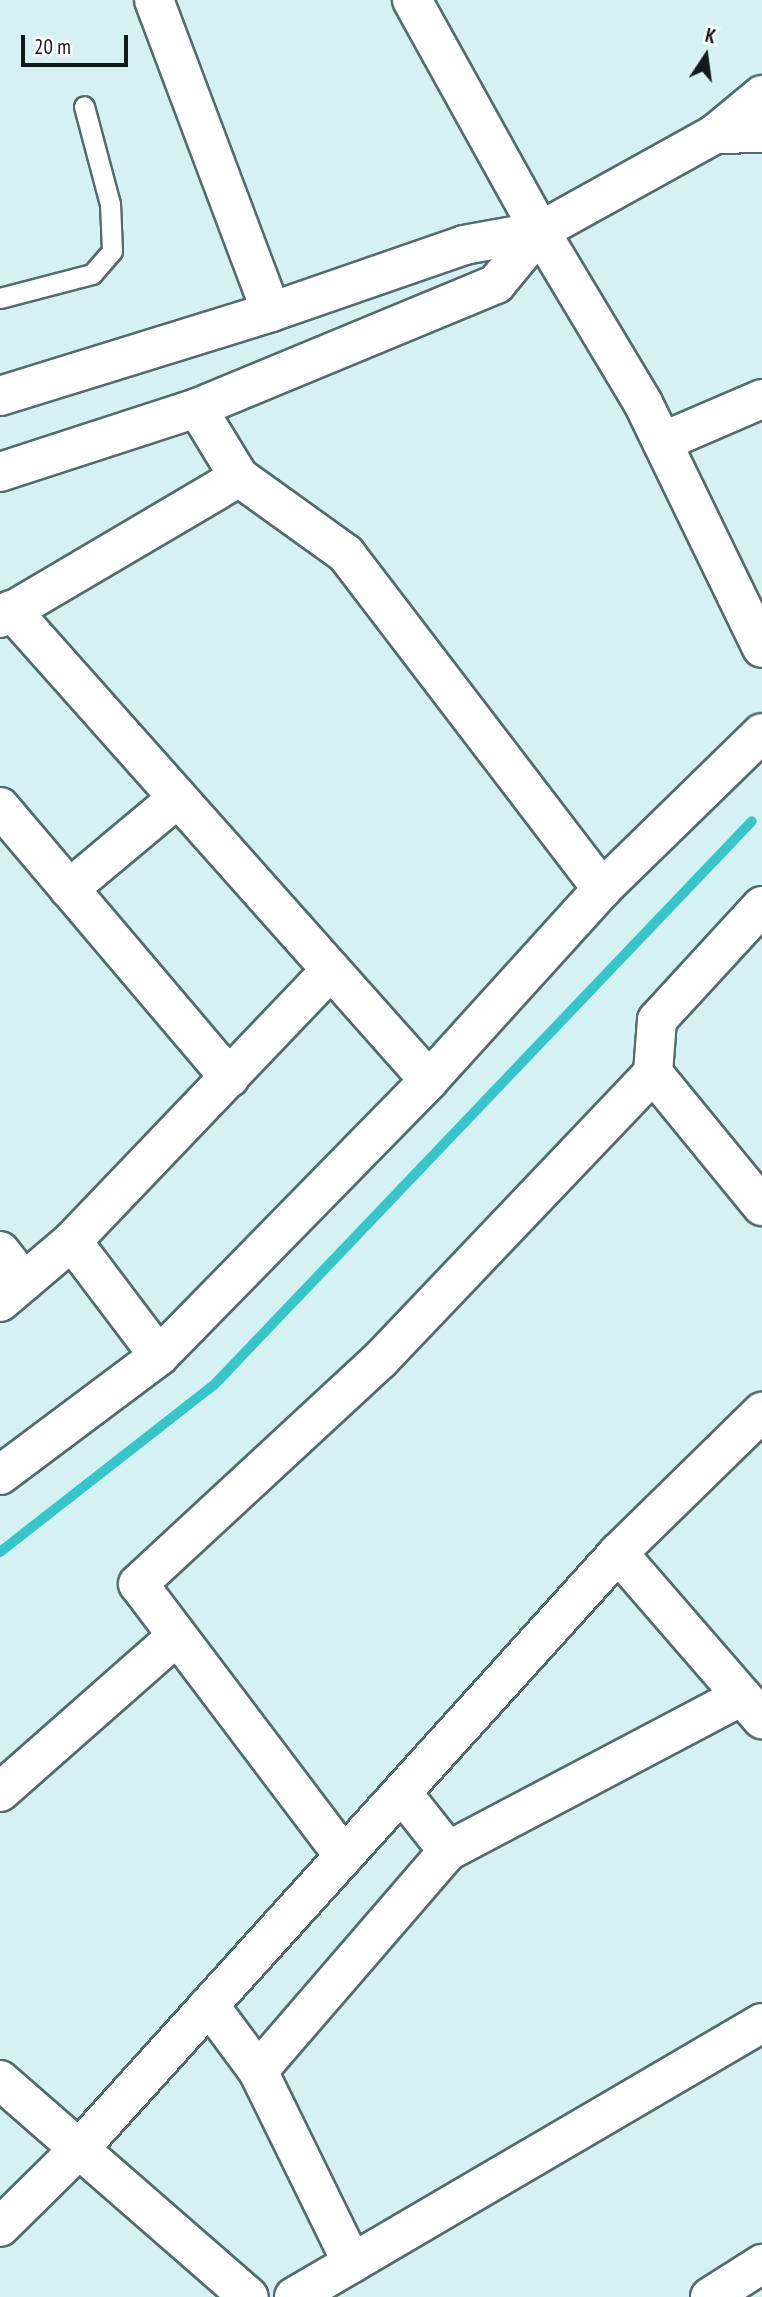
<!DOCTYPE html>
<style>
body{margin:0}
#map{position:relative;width:762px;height:2297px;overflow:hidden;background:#d6f1f2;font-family:"PT Sans Narrow",sans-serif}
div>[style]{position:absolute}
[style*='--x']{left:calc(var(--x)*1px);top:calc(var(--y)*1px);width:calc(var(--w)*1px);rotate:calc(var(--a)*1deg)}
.stream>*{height:10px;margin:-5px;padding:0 5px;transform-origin:5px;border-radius:5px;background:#36c6ca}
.roads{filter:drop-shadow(2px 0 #536b6c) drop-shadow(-2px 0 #536b6c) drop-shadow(0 2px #536b6c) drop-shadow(0 -2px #536b6c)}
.service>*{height:19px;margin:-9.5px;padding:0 9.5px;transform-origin:9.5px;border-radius:9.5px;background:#fff}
.minor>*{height:38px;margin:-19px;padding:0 19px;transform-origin:19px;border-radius:19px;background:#fff}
.tertiary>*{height:38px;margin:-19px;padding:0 19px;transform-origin:19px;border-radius:19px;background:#fff}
.secondary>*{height:38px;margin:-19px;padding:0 19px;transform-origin:19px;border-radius:19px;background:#fff}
span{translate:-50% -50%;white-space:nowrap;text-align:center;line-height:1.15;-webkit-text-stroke:7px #fff;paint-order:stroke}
.north{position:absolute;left:671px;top:21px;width:70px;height:70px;-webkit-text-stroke:5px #fff;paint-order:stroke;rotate:13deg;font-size:19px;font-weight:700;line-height:28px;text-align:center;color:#101a1a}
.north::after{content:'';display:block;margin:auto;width:24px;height:32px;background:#101a1a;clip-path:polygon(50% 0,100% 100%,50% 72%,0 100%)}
.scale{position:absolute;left:21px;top:35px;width:107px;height:32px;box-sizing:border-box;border:4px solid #101a1a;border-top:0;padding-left:9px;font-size:21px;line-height:24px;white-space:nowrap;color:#101a1a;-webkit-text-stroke:5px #fff;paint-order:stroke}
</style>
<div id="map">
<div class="stream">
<i style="--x:0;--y:1552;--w:271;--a:-38"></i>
<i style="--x:214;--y:1385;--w:779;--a:-46.35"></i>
</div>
<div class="roads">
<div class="service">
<i style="--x:0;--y:298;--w:95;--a:-14.6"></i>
<i style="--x:92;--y:274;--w:30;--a:-49"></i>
<i style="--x:112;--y:251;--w:47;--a:-92.4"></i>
<i style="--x:110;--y:204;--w:101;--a:-104.9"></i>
</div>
<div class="minor">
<i style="--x:715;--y:134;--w:47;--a:-1.2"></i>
<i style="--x:540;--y:231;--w:200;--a:59.1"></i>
<i style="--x:643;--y:403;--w:272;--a:64.1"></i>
<i style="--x:197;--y:408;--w:81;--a:58.7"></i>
<i style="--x:239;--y:477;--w:132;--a:35.7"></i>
<i style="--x:346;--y:554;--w:422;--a:52.6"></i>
<i style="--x:662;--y:442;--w:109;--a:-23.3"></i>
<i style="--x:11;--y:610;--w:629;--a:48.35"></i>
<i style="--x:0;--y:618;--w:277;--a:-30.5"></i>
<i style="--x:0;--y:807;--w:355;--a:49.7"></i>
<i style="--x:69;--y:889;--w:142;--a:-39.9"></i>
<i style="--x:653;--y:1073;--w:172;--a:50.7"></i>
<i style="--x:72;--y:1241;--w:144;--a:52.9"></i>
<i style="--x:0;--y:1251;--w:39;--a:52"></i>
<i style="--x:0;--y:1302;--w:94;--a:-40.3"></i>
<i style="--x:72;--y:1241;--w:375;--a:-46.3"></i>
<i style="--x:0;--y:1475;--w:199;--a:-36.8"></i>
<i style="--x:159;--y:1356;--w:386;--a:-45.6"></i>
<i style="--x:429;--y:1080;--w:258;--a:-47.8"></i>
<i style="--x:602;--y:889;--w:223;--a:-44.3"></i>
<i style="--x:618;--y:1553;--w:220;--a:49.1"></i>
<i style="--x:0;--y:1792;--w:236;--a:-41.4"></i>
<i style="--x:402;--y:1793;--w:74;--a:51.6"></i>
<i style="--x:344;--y:1856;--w:341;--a:-127.1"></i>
<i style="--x:138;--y:1584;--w:330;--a:-42.8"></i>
<i style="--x:380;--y:1360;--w:396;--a:-46.4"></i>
<i style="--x:653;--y:1073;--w:53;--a:-85.7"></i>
<i style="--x:657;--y:1020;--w:155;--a:-47.4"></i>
<i style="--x:209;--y:2005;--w:82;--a:53.4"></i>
<i style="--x:258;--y:2071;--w:214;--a:63.9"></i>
<i style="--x:258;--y:2071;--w:291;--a:-49.2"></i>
<i style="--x:448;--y:1851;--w:332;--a:-27.8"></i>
<i style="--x:0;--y:2080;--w:330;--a:41.1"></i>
<i style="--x:0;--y:2227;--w:111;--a:-44.6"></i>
<i style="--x:79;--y:2149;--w:804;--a:-47.87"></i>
<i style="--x:618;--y:1553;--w:202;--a:-44.4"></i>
<i style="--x:294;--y:2297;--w:542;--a:-30.35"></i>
<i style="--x:710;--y:2297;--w:62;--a:-32.4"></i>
</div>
<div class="tertiary">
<i style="--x:540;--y:231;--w:200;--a:-29"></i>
<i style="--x:715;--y:134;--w:61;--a:-39.7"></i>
</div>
<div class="secondary">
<i style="--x:154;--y:0;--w:333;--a:69.4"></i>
<i style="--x:412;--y:0;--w:264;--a:61"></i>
<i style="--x:0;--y:396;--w:284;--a:-17.2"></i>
<i style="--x:271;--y:312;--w:204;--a:-19.1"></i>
<i style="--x:464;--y:245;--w:77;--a:-10.4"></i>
<i style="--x:0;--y:472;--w:207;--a:-18"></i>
<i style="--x:197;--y:408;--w:324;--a:-22.5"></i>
<i style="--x:496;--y:284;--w:69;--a:-50.3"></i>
</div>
</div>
<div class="north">K</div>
<div class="scale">20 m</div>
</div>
